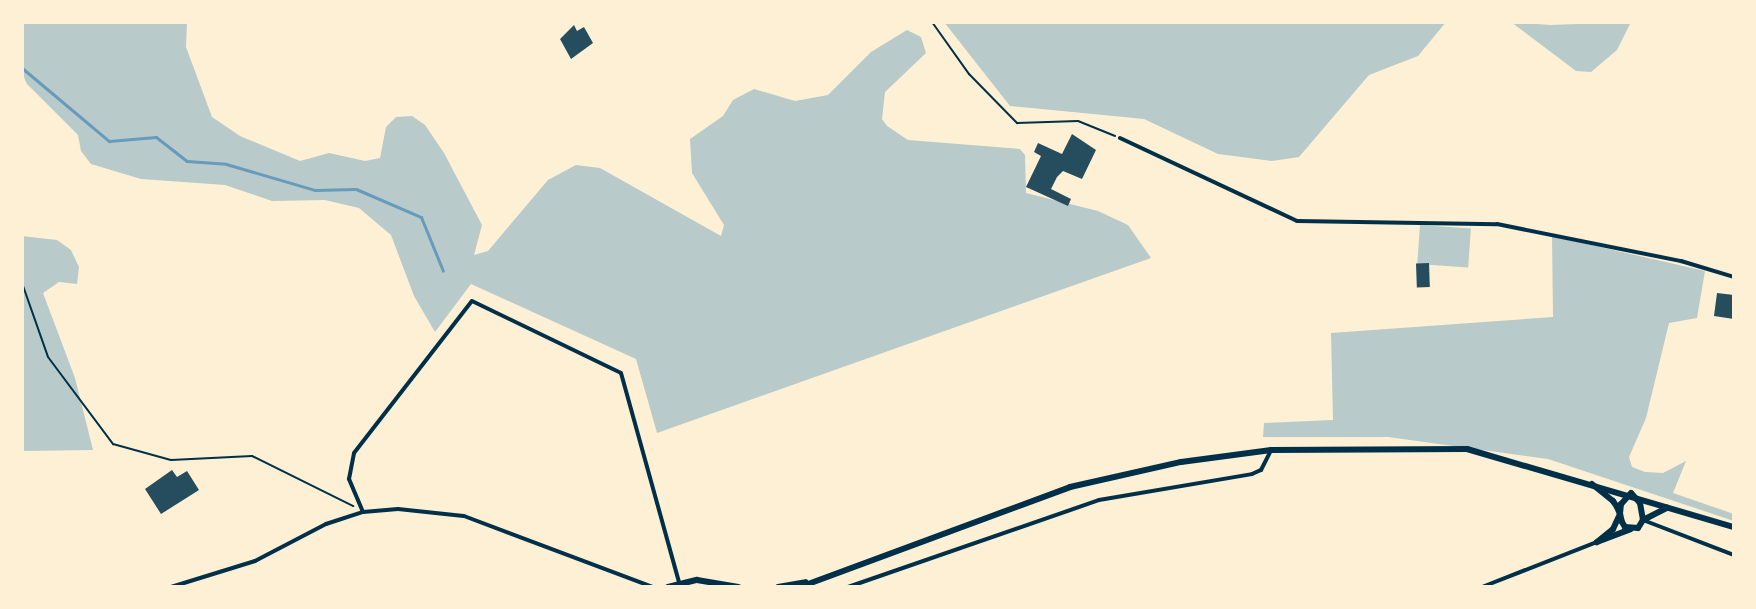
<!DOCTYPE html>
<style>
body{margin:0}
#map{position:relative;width:1756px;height:609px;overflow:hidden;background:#fdf0d5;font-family:"Noto Sans",sans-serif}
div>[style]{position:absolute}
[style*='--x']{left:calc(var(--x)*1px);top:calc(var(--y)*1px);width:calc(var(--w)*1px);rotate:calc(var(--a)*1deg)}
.green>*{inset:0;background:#b9caca;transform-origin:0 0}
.stream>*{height:3px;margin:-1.5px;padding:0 1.5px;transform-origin:1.5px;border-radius:1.5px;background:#669bbc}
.building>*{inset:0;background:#264d5e;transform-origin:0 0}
.path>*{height:2px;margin:-1px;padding:0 1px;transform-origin:1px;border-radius:1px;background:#003049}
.minor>*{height:4px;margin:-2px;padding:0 2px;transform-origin:2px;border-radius:2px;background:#003049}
.tertiary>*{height:6px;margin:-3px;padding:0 3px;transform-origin:3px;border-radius:3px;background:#003049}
span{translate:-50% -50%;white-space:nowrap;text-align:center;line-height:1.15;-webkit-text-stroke:6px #fdf0d5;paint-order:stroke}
.frame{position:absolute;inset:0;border:24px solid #fdf0d5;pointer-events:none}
</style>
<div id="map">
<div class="green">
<i style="clip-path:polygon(22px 22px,187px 22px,186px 47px,212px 117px,240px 136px,300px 161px,329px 153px,365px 161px,380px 158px,386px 127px,396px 117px,412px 116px,425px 125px,444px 153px,482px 225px,474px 255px,488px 251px,548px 180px,576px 165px,600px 168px,721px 236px,724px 225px,692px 173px,690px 139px,723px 116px,733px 100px,754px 89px,795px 101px,828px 95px,871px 52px,907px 30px,921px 37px,926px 53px,885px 92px,882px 119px,887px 126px,908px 140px,1020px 149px,1025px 155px,1026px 193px,1098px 211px,1128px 225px,1151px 258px,657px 433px,636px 359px,471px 284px,435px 332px,414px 296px,391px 235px,359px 208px,325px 200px,272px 201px,225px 185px,141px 179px,91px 164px,81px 151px,78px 135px,27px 84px,22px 73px)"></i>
<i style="clip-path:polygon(944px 22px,1446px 22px,1418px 56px,1369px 75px,1299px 157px,1272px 161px,1218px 154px,1144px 119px,1010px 106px)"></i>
<i style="clip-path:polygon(1511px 22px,1550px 25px,1631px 22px,1617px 50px,1591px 72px,1576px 71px)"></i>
<i style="left:1420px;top:225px;width:51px;height:39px;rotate:4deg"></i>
<i style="clip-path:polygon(22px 236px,57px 240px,71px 250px,79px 267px,77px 284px,59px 282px,43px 293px,75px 378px,93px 450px,22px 451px)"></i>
<i style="clip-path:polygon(1552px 236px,1705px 271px,1697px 318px,1669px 323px,1646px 418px,1629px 457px,1632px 467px,1645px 472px,1663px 473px,1686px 461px,1673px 493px,1734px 514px,1734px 521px,1548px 459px,1388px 437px,1263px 437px,1264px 423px,1333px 420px,1331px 333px,1553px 317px)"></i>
</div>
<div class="stream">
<i style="--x:22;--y:68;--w:114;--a:40"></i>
<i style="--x:109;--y:141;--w:47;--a:-4.9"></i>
<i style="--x:156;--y:137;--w:39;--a:38"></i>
<i style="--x:187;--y:161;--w:39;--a:4"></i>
<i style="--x:226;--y:164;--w:93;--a:16.3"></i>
<i style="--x:315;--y:190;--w:41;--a:-1.4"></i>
<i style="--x:356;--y:189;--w:71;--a:23.3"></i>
<i style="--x:421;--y:217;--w:58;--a:67.8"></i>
</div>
<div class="building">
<i style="clip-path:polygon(574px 25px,577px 31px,584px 27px,593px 43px,571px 59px,560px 39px)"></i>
<i style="clip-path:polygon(1072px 134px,1096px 150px,1082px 179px,1063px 171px,1057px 177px,1051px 189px,1071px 199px,1068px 206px,1026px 187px,1041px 156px,1034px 152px,1038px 143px,1062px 154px)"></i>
<i style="left:1429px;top:263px;width:24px;height:13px;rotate:88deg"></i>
<i style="clip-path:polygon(1717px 293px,1734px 295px,1734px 319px,1714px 316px)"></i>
<i style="clip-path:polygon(172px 470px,177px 477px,187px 471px,199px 490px,161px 514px,145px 489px)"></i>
</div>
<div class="path">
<i style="--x:932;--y:22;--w:64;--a:54.6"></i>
<i style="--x:969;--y:74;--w:69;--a:45.6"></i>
<i style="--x:1017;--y:123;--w:61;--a:-1.9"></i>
<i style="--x:1078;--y:121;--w:40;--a:22"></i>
<i style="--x:22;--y:283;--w:78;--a:70.6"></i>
<i style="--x:48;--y:357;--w:109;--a:53.2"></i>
<i style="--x:113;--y:444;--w:60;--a:15.4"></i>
<i style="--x:171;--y:460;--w:81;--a:-2.8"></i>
<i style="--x:252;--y:456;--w:113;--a:26.3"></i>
</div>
<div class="minor">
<i style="--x:1120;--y:138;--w:195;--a:25.1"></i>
<i style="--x:1297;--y:221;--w:200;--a:0.9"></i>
<i style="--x:1497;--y:224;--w:188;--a:11.4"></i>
<i style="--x:1681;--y:261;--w:55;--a:16.8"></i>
<i style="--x:363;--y:512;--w:36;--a:-113"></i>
<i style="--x:349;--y:479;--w:26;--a:-79"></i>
<i style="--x:354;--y:453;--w:192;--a:-52.2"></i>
<i style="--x:472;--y:301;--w:165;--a:25.8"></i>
<i style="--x:621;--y:373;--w:217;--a:74.5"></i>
<i style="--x:1643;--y:520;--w:97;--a:21"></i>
<i style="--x:171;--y:587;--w:88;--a:-17.2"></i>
<i style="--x:255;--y:561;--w:80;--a:-27.5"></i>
<i style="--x:326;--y:524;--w:39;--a:-18"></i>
<i style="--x:363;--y:512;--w:35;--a:-5"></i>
<i style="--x:398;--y:509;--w:66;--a:6.1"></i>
<i style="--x:464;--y:516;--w:202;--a:20.6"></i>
<i style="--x:848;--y:587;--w:266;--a:-19.1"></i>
<i style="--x:1099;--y:500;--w:155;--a:-9.6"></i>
<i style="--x:1252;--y:474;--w:10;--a:-24"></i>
<i style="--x:1261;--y:470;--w:22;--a:-63"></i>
<i style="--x:1482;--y:587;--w:123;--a:-21.4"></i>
</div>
<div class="tertiary">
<i style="--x:1592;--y:484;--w:27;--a:39"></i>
<i style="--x:1613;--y:501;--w:7;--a:56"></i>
<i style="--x:1617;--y:507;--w:8;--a:67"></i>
<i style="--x:1620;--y:514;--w:8;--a:76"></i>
<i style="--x:1622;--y:522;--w:6;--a:59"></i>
<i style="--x:1625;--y:527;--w:13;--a:4"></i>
<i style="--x:1638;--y:528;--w:9;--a:-58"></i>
<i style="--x:1643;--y:520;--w:17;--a:-100"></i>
<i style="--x:1640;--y:503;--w:13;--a:-132"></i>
<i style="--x:1631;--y:493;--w:15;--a:132"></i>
<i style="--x:1621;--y:504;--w:10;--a:96"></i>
<i style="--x:1620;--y:514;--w:17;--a:115"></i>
<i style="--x:1613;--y:529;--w:21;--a:141"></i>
<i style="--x:1643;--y:520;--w:27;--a:-27"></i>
<i style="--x:1597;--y:542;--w:36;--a:-21"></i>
<i style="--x:668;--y:587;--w:30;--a:-14"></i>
<i style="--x:697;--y:580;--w:42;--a:9.7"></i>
<i style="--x:778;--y:587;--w:28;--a:-10"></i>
<i style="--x:800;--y:587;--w:288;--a:-20.3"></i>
<i style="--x:1070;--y:487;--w:114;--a:-12.7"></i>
<i style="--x:1181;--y:462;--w:91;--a:-7.6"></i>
<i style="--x:1271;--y:450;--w:196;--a:-0.3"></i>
<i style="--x:1467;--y:449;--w:278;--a:16.3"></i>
</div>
<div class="frame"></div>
</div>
